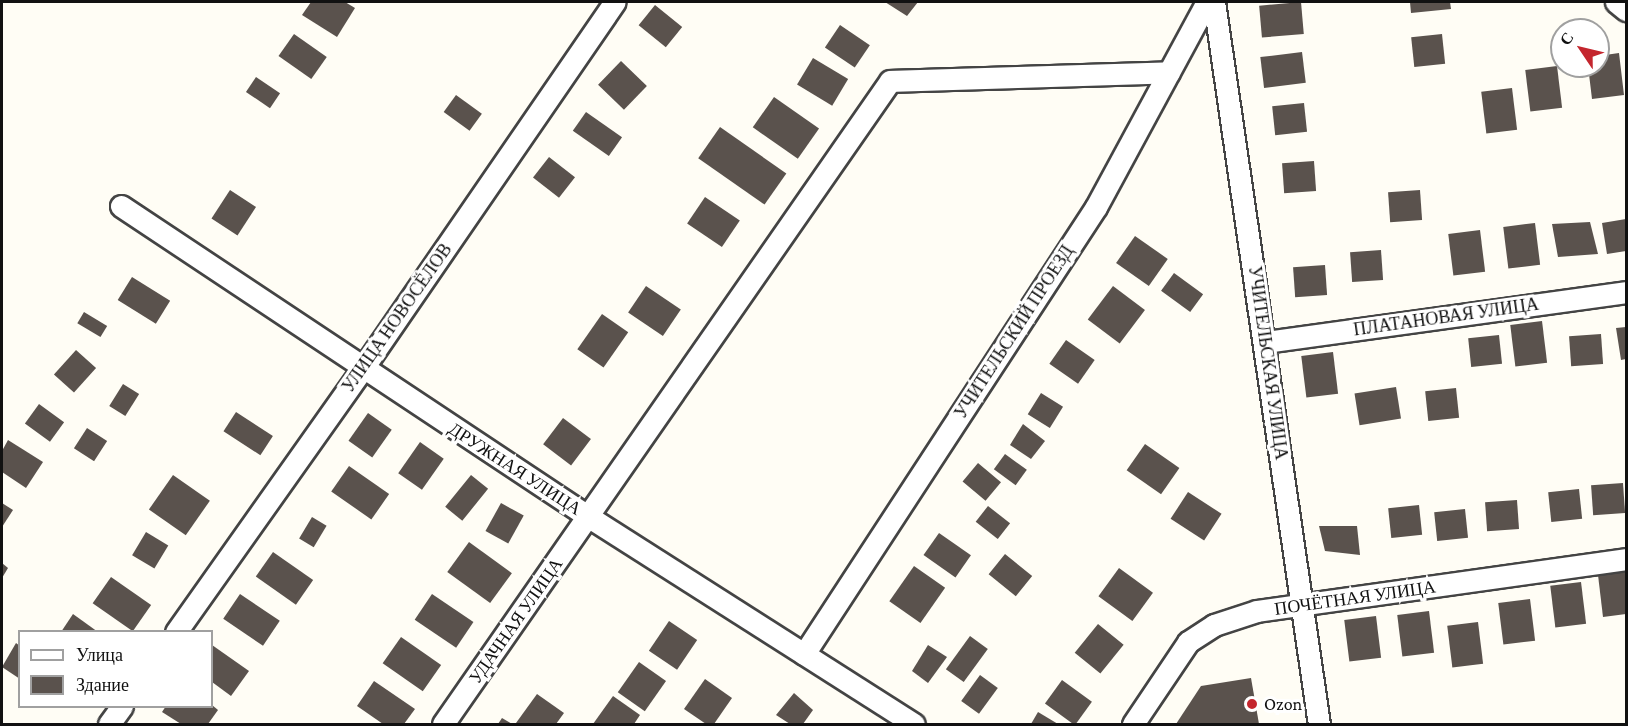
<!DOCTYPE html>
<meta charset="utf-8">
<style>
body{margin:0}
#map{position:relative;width:1628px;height:726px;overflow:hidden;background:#fffdf5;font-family:"Crimson Pro",serif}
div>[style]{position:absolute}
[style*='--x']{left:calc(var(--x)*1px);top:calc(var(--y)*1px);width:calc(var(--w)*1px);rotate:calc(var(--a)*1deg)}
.building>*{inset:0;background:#5a524d;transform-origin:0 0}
.roads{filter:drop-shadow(2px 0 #444) drop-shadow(-2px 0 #444) drop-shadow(0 2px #444) drop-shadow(0 -2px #444)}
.minor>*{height:21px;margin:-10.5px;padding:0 10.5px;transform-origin:10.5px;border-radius:10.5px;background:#fff}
.dots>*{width:16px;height:16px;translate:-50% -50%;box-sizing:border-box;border:3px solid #fff;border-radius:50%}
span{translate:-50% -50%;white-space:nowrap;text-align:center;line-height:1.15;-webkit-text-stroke:6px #fff;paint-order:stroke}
.street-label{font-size:18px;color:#111}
.poi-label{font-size:18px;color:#111}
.left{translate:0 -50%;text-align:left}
.frame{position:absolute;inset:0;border:3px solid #111;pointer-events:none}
.legend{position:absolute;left:18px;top:630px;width:195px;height:78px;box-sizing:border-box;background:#fff;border:2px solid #a0a0a0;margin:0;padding:8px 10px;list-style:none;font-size:18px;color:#111}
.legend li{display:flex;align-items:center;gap:12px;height:30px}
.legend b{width:30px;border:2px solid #a0a0a0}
.north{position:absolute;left:1550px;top:18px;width:60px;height:60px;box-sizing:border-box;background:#fff;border:2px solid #a0a0a0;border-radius:50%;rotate:305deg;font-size:16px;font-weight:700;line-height:24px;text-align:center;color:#111}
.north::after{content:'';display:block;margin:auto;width:21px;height:27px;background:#c4262e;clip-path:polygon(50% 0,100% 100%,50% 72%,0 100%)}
</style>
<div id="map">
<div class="building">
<i style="clip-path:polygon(311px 2px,345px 2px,355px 8px,337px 37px,302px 15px)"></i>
<i style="clip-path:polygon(885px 2px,918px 2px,907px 16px)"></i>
<i style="left:1301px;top:2px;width:32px;height:42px;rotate:85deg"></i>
<i style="clip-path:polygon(1410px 2px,1450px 2px,1451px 9px,1411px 13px)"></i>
<i style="left:655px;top:5px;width:35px;height:26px;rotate:39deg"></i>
<i style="left:840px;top:25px;width:36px;height:27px;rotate:34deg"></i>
<i style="left:294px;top:34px;width:40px;height:27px;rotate:35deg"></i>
<i style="left:1442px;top:34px;width:30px;height:31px;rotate:84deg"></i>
<i style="left:1302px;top:52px;width:31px;height:42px;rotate:83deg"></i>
<i style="clip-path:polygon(1619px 53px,1624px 95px,1592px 99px,1588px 66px,1598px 66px,1598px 56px)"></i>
<i style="left:813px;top:58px;width:41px;height:31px;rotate:31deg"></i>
<i style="left:621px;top:61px;width:36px;height:33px;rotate:44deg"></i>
<i style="left:1557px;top:66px;width:42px;height:32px;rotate:83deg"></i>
<i style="left:256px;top:77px;width:29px;height:18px;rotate:34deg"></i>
<i style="left:1512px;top:88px;width:42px;height:31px;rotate:83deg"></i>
<i style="left:456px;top:95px;width:32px;height:21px;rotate:36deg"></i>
<i style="left:774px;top:97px;width:55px;height:37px;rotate:35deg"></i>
<i style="left:1304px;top:103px;width:29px;height:32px;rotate:84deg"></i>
<i style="left:586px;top:112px;width:44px;height:23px;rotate:35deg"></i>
<i style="left:720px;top:127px;width:81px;height:38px;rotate:35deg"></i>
<i style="left:549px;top:157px;width:33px;height:26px;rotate:38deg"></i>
<i style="left:1314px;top:161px;width:30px;height:32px;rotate:86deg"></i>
<i style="left:230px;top:190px;width:31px;height:34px;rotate:33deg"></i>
<i style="left:1420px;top:190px;width:30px;height:32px;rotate:86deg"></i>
<i style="left:705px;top:197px;width:42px;height:32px;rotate:34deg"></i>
<i style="clip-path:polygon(1626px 219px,1626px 251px,1607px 254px,1602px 223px)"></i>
<i style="clip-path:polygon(1590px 222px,1598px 254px,1558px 257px,1552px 224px)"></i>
<i style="left:1535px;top:223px;width:42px;height:32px;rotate:83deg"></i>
<i style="left:1480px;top:230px;width:42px;height:32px;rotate:83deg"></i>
<i style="left:1135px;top:236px;width:40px;height:33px;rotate:35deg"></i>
<i style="left:1381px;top:250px;width:30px;height:31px;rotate:86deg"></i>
<i style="left:1325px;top:265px;width:30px;height:32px;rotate:86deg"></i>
<i style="left:1174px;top:273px;width:36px;height:22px;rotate:36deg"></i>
<i style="left:132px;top:277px;width:45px;height:27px;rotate:32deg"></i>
<i style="left:646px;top:286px;width:42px;height:32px;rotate:34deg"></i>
<i style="left:1113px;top:286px;width:40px;height:42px;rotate:37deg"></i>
<i style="left:84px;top:312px;width:27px;height:13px;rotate:31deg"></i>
<i style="left:602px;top:314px;width:32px;height:43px;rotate:35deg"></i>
<i style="left:1542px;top:321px;width:42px;height:32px;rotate:83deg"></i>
<i style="clip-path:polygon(1626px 327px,1626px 359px,1621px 360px,1616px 328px)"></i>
<i style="left:1601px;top:334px;width:30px;height:32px;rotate:86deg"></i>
<i style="left:1499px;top:335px;width:29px;height:31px;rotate:84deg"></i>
<i style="left:1066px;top:340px;width:35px;height:29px;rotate:35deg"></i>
<i style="left:76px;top:350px;width:27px;height:33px;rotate:42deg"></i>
<i style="left:1333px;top:352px;width:42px;height:32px;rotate:83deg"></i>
<i style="left:123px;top:384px;width:19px;height:26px;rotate:32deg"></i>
<i style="left:1396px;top:387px;width:32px;height:42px;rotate:81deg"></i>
<i style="left:1456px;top:388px;width:30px;height:31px;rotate:84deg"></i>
<i style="left:1041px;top:393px;width:26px;height:25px;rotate:32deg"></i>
<i style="left:39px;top:404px;width:31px;height:24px;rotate:36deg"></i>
<i style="left:236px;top:412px;width:44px;height:23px;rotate:33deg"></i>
<i style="left:368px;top:413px;width:29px;height:34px;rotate:35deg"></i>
<i style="left:563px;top:418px;width:35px;height:33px;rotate:37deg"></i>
<i style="clip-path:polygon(1023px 424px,1045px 441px,1031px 459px,1010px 445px)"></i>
<i style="left:87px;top:428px;width:24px;height:24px;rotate:33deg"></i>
<i style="clip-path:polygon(8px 440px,43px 462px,26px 488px,2px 472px,2px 451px)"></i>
<i style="left:420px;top:442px;width:29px;height:38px;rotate:35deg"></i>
<i style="left:1145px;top:444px;width:42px;height:32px;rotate:35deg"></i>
<i style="left:1005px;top:454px;width:27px;height:19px;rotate:36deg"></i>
<i style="left:978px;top:463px;width:30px;height:24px;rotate:40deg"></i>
<i style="left:349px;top:466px;width:49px;height:31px;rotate:35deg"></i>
<i style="left:173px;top:475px;width:45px;height:42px;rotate:35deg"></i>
<i style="left:471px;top:475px;width:22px;height:41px;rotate:39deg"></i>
<i style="left:1623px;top:483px;width:30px;height:32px;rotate:86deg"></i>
<i style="left:1579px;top:489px;width:30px;height:31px;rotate:84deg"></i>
<i style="left:1188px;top:492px;width:40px;height:32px;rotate:33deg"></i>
<i style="left:1517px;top:500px;width:29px;height:32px;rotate:86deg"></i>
<i style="clip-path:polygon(2px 503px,13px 510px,2px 527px)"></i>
<i style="left:501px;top:503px;width:26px;height:32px;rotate:29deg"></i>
<i style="left:1419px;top:505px;width:30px;height:31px;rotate:84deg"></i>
<i style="left:988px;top:506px;width:28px;height:20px;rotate:38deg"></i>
<i style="left:1465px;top:509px;width:29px;height:31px;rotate:84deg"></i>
<i style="left:312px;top:517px;width:17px;height:25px;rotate:31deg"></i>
<i style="clip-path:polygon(1319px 526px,1357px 526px,1360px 555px,1325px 551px)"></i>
<i style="left:146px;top:532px;width:26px;height:27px;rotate:31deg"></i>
<i style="left:939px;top:533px;width:39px;height:27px;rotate:35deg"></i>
<i style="left:469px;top:542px;width:53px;height:37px;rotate:36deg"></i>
<i style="left:273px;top:552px;width:49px;height:30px;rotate:35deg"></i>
<i style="left:1005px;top:554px;width:35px;height:26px;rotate:39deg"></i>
<i style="clip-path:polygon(2px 563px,8px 568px,2px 578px)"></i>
<i style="left:914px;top:566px;width:38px;height:43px;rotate:35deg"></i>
<i style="left:1119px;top:568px;width:42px;height:35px;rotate:36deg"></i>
<i style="clip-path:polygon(1626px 572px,1626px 614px,1603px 617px,1598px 575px)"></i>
<i style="left:111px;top:577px;width:49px;height:32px;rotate:35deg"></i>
<i style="left:1581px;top:582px;width:42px;height:31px;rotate:83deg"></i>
<i style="left:240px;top:594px;width:48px;height:30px;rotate:34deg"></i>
<i style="left:432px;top:594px;width:50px;height:31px;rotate:34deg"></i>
<i style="left:1530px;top:599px;width:42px;height:32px;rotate:83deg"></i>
<i style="left:1429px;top:611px;width:42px;height:32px;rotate:83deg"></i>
<i style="clip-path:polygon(73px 614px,98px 632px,61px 632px)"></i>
<i style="left:1376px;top:616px;width:42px;height:32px;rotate:83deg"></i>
<i style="left:669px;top:621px;width:34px;height:36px;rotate:34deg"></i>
<i style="left:1478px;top:622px;width:42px;height:31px;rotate:83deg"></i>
<i style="left:1098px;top:624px;width:33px;height:37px;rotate:39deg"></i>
<i style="left:970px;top:636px;width:22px;height:41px;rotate:36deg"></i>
<i style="left:401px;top:637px;width:49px;height:32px;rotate:35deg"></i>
<i style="clip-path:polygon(16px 643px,20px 646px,20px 679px,2px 667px)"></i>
<i style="clip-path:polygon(212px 645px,249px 671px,231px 696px,212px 682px)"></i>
<i style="clip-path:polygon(928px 645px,947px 657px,928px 683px,912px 671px)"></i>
<i style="left:639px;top:662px;width:33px;height:37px;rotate:35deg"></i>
<i style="left:980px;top:675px;width:22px;height:32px;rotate:36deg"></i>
<i style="clip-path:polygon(1251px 678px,1259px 724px,1176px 724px,1201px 686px)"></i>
<i style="clip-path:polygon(705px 679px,732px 698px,714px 724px,706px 724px,684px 709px)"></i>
<i style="left:1062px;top:680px;width:37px;height:29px;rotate:36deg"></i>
<i style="clip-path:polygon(374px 681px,415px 709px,404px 724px,383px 724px,357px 706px)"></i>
<i style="clip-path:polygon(794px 693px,813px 710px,803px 724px,790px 724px,776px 715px)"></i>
<i style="clip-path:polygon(537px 694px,564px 713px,556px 724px,516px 723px)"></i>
<i style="clip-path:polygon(613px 696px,640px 715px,634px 724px,593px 724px)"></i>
<i style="clip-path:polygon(212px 705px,218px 710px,208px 724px,181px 724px,162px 712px,166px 706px)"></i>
<i style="clip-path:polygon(1038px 712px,1058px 724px,1031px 724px)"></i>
<i style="clip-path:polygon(502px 718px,512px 724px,498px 724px)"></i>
</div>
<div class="roads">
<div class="minor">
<i style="--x:1214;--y:2;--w:730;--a:81.73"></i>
<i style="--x:1616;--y:2;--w:13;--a:39"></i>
<i style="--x:121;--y:206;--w:562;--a:33.61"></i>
<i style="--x:589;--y:517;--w:385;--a:32.5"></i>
<i style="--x:1266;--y:342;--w:363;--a:-7.9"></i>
<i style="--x:176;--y:632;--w:324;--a:-54.7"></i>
<i style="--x:363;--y:368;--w:444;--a:-55.5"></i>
<i style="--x:804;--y:654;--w:534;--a:-56.85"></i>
<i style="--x:1096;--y:207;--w:233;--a:-61.6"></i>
<i style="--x:109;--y:724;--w:22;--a:-54"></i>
<i style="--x:443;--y:724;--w:783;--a:-55.19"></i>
<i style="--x:890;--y:81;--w:279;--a:-1.8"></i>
<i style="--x:1133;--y:724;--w:99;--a:-56.1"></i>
<i style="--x:1188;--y:642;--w:31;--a:-33"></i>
<i style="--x:1214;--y:625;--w:45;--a:-18"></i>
<i style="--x:1257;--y:611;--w:373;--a:-8"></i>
</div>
</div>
<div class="dots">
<i style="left:1252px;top:704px;background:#c4262e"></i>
</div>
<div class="street-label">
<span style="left:1446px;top:317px;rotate:-8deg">ПЛАТАНОВАЯ УЛИЦА</span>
<span style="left:397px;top:318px;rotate:-55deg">УЛИЦА НОВОСЁЛОВ</span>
<span style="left:1014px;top:332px;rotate:-57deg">УЧИТЕЛЬСКИЙ ПРОЕЗД</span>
<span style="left:1268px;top:363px;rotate:82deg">УЧИТЕЛЬСКАЯ УЛИЦА</span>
<span style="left:515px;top:469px;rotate:33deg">ДРУЖНАЯ УЛИЦА</span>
<span style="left:1355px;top:598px;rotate:-8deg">ПОЧЁТНАЯ УЛИЦА</span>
<span style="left:516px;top:621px;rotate:-55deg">УДАЧНАЯ УЛИЦА</span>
</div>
<div class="poi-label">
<span class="left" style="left:1264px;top:704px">Ozon</span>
</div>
<div class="frame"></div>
<ul class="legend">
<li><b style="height:8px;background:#fff"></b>Улица</li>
<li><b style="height:16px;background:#5a524d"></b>Здание</li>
</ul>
<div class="north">С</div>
</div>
